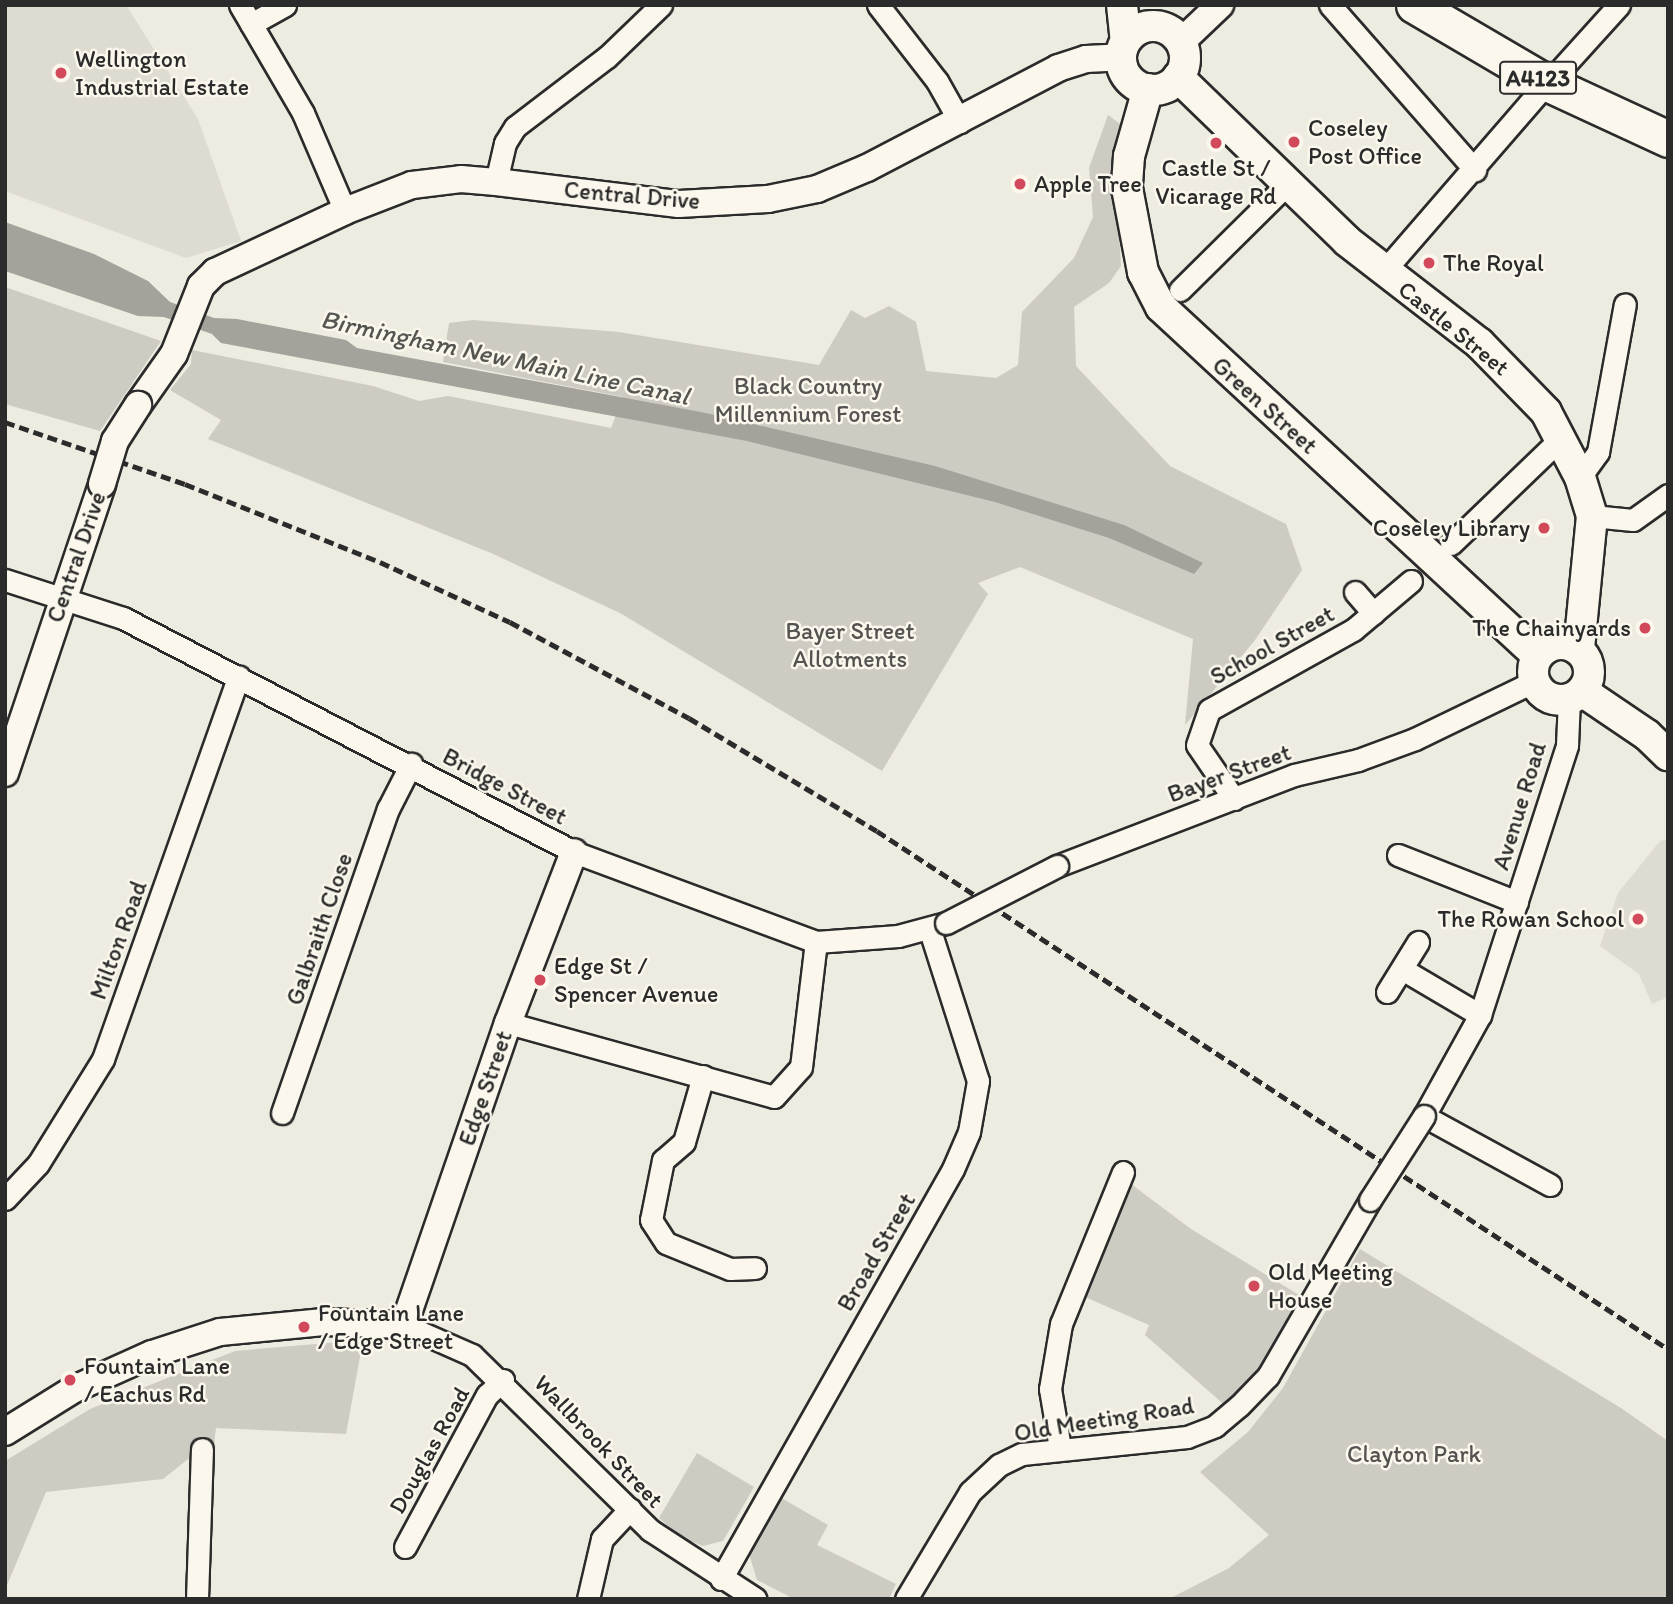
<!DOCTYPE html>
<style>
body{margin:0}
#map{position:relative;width:1673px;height:1604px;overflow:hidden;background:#eeebe0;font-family:Itim,sans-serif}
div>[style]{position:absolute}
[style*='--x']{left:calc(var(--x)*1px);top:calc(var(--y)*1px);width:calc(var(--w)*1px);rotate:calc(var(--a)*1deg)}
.built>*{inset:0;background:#dedbd1}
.green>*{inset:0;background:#cecbc2}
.water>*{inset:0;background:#a4a29a}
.roads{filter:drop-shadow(2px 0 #2b2b2b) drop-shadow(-2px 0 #2b2b2b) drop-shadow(0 2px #2b2b2b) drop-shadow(0 -2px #2b2b2b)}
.minor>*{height:21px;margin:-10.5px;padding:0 10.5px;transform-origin:10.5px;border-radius:10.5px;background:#fbf7ec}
.tertiary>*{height:26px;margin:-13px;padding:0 13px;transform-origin:13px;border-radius:13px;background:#fbf7ec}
.secondary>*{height:30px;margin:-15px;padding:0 15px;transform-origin:15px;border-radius:15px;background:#fbf7ec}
.secondary>.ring{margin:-15px;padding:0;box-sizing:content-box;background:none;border:30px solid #fbf7ec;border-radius:50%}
.trunk>*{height:35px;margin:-17.5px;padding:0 17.5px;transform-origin:17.5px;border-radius:17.5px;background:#fbf7ec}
.rail>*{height:5px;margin-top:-2.5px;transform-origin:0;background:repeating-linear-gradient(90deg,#2b2b2b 0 10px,transparent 0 15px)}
.bridges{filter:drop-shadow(2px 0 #2b2b2b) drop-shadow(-2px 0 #2b2b2b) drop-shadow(0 2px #2b2b2b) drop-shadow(0 -2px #2b2b2b)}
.minor-bridge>*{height:21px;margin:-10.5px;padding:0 10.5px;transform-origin:10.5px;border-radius:10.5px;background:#fbf7ec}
.tertiary-bridge>*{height:26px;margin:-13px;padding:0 13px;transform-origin:13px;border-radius:13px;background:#fbf7ec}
.dots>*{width:19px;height:19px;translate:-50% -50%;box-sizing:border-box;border:4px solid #fbf7ec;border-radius:50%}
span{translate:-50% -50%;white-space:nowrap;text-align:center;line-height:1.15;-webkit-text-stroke:5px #fbf7ec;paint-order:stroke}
.shield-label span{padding:2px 5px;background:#fbf7ec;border:2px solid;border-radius:5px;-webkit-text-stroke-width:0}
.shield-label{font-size:23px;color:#2b2b2b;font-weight:700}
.poi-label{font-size:24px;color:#2b2b2b}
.left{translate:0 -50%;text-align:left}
.right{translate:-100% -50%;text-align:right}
.street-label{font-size:24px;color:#2b2b2b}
.park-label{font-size:24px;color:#545351}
.water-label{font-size:26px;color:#555552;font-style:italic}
.frame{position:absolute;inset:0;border:7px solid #2b2b2b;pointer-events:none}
</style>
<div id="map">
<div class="built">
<i style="clip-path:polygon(5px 5px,126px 5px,198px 119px,241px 241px,186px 258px,5px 191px)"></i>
<i style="clip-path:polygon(1668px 839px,1668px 997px,1652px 1004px,1639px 974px,1600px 946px,1618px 893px,1660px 841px)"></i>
</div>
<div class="green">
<i style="clip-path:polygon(1108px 115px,1123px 126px,1115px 162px,1121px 266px,1109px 283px,1074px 307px,1076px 366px,1170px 466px,1286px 524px,1302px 570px,1255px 640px,1185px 725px,1193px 639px,1020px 567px,978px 583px,988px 594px,882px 771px,620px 613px,491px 553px,208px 439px,221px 420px,170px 390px,191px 364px,192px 350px,373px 386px,419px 401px,448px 396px,611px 428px,623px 397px,443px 362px,449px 323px,473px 320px,619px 332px,819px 365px,851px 310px,865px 318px,889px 306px,916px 322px,926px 371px,996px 378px,1018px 365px,1022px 312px,1074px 258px,1093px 217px,1089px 168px)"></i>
<i style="clip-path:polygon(5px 287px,161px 341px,100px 431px,5px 404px)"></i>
<i style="clip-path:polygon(1131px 1184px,1191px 1229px,1304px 1298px,1260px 1371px,1229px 1409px,1145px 1335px,1149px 1325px,1078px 1294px)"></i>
<i style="clip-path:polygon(1360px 1249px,1621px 1408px,1668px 1441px,1668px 1599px,1169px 1599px,1229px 1568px,1269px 1535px,1200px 1472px,1248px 1432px,1283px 1388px)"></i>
<i style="clip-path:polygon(363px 1340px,346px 1434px,216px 1428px,214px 1444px,195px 1443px,192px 1456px,163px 1479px,46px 1492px,5px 1590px,5px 1461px,90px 1409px,235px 1351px)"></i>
<i style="clip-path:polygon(697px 1453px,754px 1487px,723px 1541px,703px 1546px,681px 1537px,659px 1518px)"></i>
<i style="clip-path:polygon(778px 1496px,828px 1525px,817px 1545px,896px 1584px,889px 1599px,794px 1599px,757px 1580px,749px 1554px)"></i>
</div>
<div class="water">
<i style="clip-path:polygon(5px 222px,94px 254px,148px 281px,170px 302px,214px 318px,237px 319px,346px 340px,357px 348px,706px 413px,935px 466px,1124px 525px,1203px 563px,1194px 574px,1109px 538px,995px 502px,747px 441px,221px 343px,212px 334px,164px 317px,138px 316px,5px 271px)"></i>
</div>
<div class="roads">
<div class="minor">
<i style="--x:240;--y:5;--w:125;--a:59.7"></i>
<i style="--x:303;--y:113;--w:107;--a:66.8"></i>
<i style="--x:878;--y:5;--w:96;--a:52.2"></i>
<i style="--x:937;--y:81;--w:47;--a:60.7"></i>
<i style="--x:1330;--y:5;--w:220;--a:48.7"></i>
<i style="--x:251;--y:24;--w:39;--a:-29"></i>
<i style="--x:1562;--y:68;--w:85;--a:-47.9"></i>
<i style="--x:496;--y:182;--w:40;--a:-77"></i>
<i style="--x:505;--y:143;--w:19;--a:-58"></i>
<i style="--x:515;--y:127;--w:116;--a:-37.3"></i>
<i style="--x:607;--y:57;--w:75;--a:-43.9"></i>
<i style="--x:1383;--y:272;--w:250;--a:-49.1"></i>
<i style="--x:1180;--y:290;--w:151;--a:-44.7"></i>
<i style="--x:1580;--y:477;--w:31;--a:-54"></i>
<i style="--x:1598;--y:452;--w:150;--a:-79.7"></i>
<i style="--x:1592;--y:516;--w:41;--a:5.6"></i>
<i style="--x:1633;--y:520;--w:43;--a:-35.5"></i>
<i style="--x:1451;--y:544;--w:151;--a:-43.9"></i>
<i style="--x:5;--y:580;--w:124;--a:17.9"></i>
<i style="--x:123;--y:618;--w:508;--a:27.42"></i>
<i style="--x:574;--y:852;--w:258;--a:20.4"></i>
<i style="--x:816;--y:942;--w:82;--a:-4.2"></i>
<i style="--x:898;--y:936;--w:50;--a:-15.2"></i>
<i style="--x:1355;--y:592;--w:28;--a:49"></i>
<i style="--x:1234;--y:799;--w:65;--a:-124.4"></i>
<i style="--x:1197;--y:745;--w:37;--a:-71"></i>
<i style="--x:1209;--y:710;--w:165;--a:-29.1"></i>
<i style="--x:1353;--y:630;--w:76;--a:-40.2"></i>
<i style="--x:1398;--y:855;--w:128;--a:21.6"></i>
<i style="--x:1057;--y:866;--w:254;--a:-21"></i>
<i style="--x:1294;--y:775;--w:66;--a:-13.2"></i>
<i style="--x:1358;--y:760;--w:61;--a:-20.2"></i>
<i style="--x:1415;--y:739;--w:131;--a:-25.8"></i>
<i style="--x:1402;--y:969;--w:91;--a:30.5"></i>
<i style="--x:1387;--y:992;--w:59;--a:-58.2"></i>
<i style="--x:508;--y:1023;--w:276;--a:15.5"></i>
<i style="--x:774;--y:1097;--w:40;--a:-48"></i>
<i style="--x:801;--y:1067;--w:126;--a:-83.2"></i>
<i style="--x:703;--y:1076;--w:69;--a:106.1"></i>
<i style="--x:684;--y:1142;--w:28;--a:139"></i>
<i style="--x:663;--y:1160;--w:61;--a:101.3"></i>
<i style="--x:651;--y:1220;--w:27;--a:57"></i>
<i style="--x:666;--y:1243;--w:69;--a:22.1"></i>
<i style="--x:730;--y:1269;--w:25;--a:-2"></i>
<i style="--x:282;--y:1113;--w:322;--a:-70.8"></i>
<i style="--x:388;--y:809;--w:51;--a:-62.9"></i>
<i style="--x:1550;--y:1185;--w:144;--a:-151.3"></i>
<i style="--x:1424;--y:1116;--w:115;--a:-61"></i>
<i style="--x:1480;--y:1015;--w:284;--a:-72.1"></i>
<i style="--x:1567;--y:745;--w:45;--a:-87.5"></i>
<i style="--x:5;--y:1199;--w:48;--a:-46.7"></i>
<i style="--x:38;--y:1164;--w:123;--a:-58.2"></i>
<i style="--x:103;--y:1059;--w:406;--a:-70.5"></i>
<i style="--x:404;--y:1325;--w:74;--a:23.8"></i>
<i style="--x:472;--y:1355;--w:250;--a:44.5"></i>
<i style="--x:650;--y:1530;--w:126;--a:33.1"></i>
<i style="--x:1060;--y:1448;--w:60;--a:-99.6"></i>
<i style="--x:1050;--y:1389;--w:66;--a:-80.4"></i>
<i style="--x:1061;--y:1324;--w:164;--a:-67.8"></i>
<i style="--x:405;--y:1547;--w:173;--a:-61.7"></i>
<i style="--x:487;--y:1395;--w:22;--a:-43"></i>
<i style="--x:721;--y:1579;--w:471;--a:-60.5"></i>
<i style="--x:953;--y:1169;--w:40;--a:-66.6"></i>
<i style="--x:969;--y:1132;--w:52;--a:-80"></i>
<i style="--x:978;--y:1081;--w:157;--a:-107.7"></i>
<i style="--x:197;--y:1599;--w:150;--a:-88.1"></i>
<i style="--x:588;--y:1599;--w:62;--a:-76.9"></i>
<i style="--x:602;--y:1539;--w:41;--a:-47"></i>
<i style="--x:906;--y:1599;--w:125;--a:-59.1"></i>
<i style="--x:970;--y:1492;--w:40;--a:-43"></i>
<i style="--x:999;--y:1465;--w:25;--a:-26"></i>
<i style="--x:1022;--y:1454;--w:166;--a:-5.9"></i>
<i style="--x:1187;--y:1437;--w:30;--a:-21"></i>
<i style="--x:1215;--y:1426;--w:31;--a:-40"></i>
<i style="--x:1239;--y:1406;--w:42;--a:-46"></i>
<i style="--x:1268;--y:1376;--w:203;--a:-59.9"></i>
</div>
<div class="tertiary">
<i style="--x:1181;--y:42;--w:54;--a:-43.5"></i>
<i style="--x:138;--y:405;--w:62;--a:-54.8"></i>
<i style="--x:174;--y:354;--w:73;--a:-68.3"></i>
<i style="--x:201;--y:286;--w:20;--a:-45"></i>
<i style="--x:215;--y:272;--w:144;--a:-25.1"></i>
<i style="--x:345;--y:211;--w:72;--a:-21.2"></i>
<i style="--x:412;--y:185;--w:49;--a:-7"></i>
<i style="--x:461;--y:179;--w:35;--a:5"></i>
<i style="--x:496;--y:182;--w:184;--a:6.9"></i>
<i style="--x:679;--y:204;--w:89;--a:-3.2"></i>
<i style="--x:768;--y:199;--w:50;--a:-11.5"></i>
<i style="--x:817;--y:189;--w:54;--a:-22.8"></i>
<i style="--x:867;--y:168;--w:216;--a:-27.6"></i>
<i style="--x:1058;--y:68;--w:29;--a:-18"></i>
<i style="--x:1086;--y:59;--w:35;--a:-3"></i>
<i style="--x:5;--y:773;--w:305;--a:-71.4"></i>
<i style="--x:5;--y:1432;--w:81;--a:-31.9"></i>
<i style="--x:74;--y:1389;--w:85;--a:-24.2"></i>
<i style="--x:152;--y:1354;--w:71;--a:-17.9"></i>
<i style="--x:220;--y:1332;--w:104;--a:-5.5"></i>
<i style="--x:324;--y:1322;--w:80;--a:2.1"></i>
<i style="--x:404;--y:1325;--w:319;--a:-71"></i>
<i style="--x:508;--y:1023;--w:183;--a:-68.9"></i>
</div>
<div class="secondary">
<i style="--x:1122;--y:5;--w:36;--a:84"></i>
<i class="ring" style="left:1121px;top:26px;width:34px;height:34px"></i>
<i style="--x:1178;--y:77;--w:235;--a:44.1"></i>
<i style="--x:1347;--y:241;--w:167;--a:37.7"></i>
<i style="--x:1479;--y:343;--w:96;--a:45.8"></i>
<i style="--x:1546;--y:412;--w:73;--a:62.4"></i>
<i style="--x:1580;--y:477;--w:41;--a:72.9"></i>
<i style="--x:1592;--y:516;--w:134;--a:95.6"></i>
<i style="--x:1148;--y:89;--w:70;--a:105.8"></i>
<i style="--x:1129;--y:156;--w:32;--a:94"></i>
<i style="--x:1127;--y:188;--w:86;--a:79.2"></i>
<i style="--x:1143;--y:272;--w:39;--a:63"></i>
<i style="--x:1161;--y:307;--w:512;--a:42.79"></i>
<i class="ring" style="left:1533px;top:644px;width:26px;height:26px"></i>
<i style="--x:1582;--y:691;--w:78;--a:34.1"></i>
<i style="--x:1647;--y:735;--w:29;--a:44"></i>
</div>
<div class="trunk">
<i style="--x:1414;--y:5;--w:154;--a:30.4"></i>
<i style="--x:1547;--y:83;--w:133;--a:24.8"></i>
</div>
</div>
<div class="rail">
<i style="--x:5;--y:422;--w:190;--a:19"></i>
<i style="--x:185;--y:484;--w:210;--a:21.8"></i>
<i style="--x:380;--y:562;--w:143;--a:24.8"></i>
<i style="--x:510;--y:622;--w:203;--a:28.2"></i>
<i style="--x:689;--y:718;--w:219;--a:31"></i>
<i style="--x:877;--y:831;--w:946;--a:33.22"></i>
</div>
<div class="bridges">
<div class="minor-bridge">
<i style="--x:946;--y:923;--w:125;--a:-27.2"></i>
<i style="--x:1370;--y:1200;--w:100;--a:-57.3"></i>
</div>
<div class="tertiary-bridge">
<i style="--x:102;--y:484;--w:45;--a:-73.2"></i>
<i style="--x:115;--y:441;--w:43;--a:-57.4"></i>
</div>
</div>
<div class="dots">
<i style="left:61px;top:73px;background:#d1495b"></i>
<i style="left:1294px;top:142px;background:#d1495b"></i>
<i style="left:1216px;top:143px;background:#d1495b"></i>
<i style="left:1020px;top:184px;background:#d1495b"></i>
<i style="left:1429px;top:263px;background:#d1495b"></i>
<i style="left:1544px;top:528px;background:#d1495b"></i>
<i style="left:1645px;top:628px;background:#d1495b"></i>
<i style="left:1638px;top:919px;background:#d1495b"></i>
<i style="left:540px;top:980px;background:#d1495b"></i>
<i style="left:1254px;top:1286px;background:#d1495b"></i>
<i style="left:304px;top:1327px;background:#d1495b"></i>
<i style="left:70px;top:1380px;background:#d1495b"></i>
</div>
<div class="shield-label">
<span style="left:1538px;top:78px">A4123</span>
</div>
<div class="poi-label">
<span class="left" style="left:75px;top:73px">Wellington<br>Industrial Estate</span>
<span class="left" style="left:1308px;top:142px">Coseley<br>Post Office</span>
<span style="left:1216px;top:182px">Castle St /<br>Vicarage Rd</span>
<span class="left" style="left:1034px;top:184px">Apple Tree</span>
<span class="left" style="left:1443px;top:263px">The Royal</span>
<span class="right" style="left:1530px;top:528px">Coseley Library</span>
<span class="right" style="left:1631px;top:628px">The Chainyards</span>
<span class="right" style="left:1624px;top:919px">The Rowan School</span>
<span class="left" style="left:554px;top:980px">Edge St /<br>Spencer Avenue</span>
<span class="left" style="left:1268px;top:1286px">Old Meeting<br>House</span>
<span class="left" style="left:318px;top:1327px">Fountain Lane<br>/ Edge Street</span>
<span class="left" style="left:84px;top:1380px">Fountain Lane<br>/ Eachus Rd</span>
</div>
<div class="street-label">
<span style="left:632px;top:195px;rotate:5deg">Central Drive</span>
<span style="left:1454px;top:328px;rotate:39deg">Castle Street</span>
<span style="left:1265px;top:405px;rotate:42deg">Green Street</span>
<span style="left:76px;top:557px;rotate:-71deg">Central Drive</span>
<span style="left:1272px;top:645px;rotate:-29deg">School Street</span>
<span style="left:1229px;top:773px;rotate:-20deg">Bayer Street</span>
<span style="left:505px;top:786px;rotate:28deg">Bridge Street</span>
<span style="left:1519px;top:806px;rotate:-73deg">Avenue Road</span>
<span style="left:319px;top:929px;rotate:-71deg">Galbraith Close</span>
<span style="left:118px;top:940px;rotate:-70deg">Milton Road</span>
<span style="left:485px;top:1088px;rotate:-71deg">Edge Street</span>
<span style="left:876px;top:1252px;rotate:-60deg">Broad Street</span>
<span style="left:1104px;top:1419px;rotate:-9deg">Old Meeting Road</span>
<span style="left:599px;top:1441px;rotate:46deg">Wallbrook Street</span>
<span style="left:429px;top:1450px;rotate:-61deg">Douglas Road</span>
</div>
<div class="park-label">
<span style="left:808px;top:400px">Black Country<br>Millennium Forest</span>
<span style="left:850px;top:645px">Bayer Street<br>Allotments</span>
<span style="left:1414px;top:1454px">Clayton Park</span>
</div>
<div class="water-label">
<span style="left:505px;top:358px;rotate:12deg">Birmingham New Main Line Canal</span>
</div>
<div class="frame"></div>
</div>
